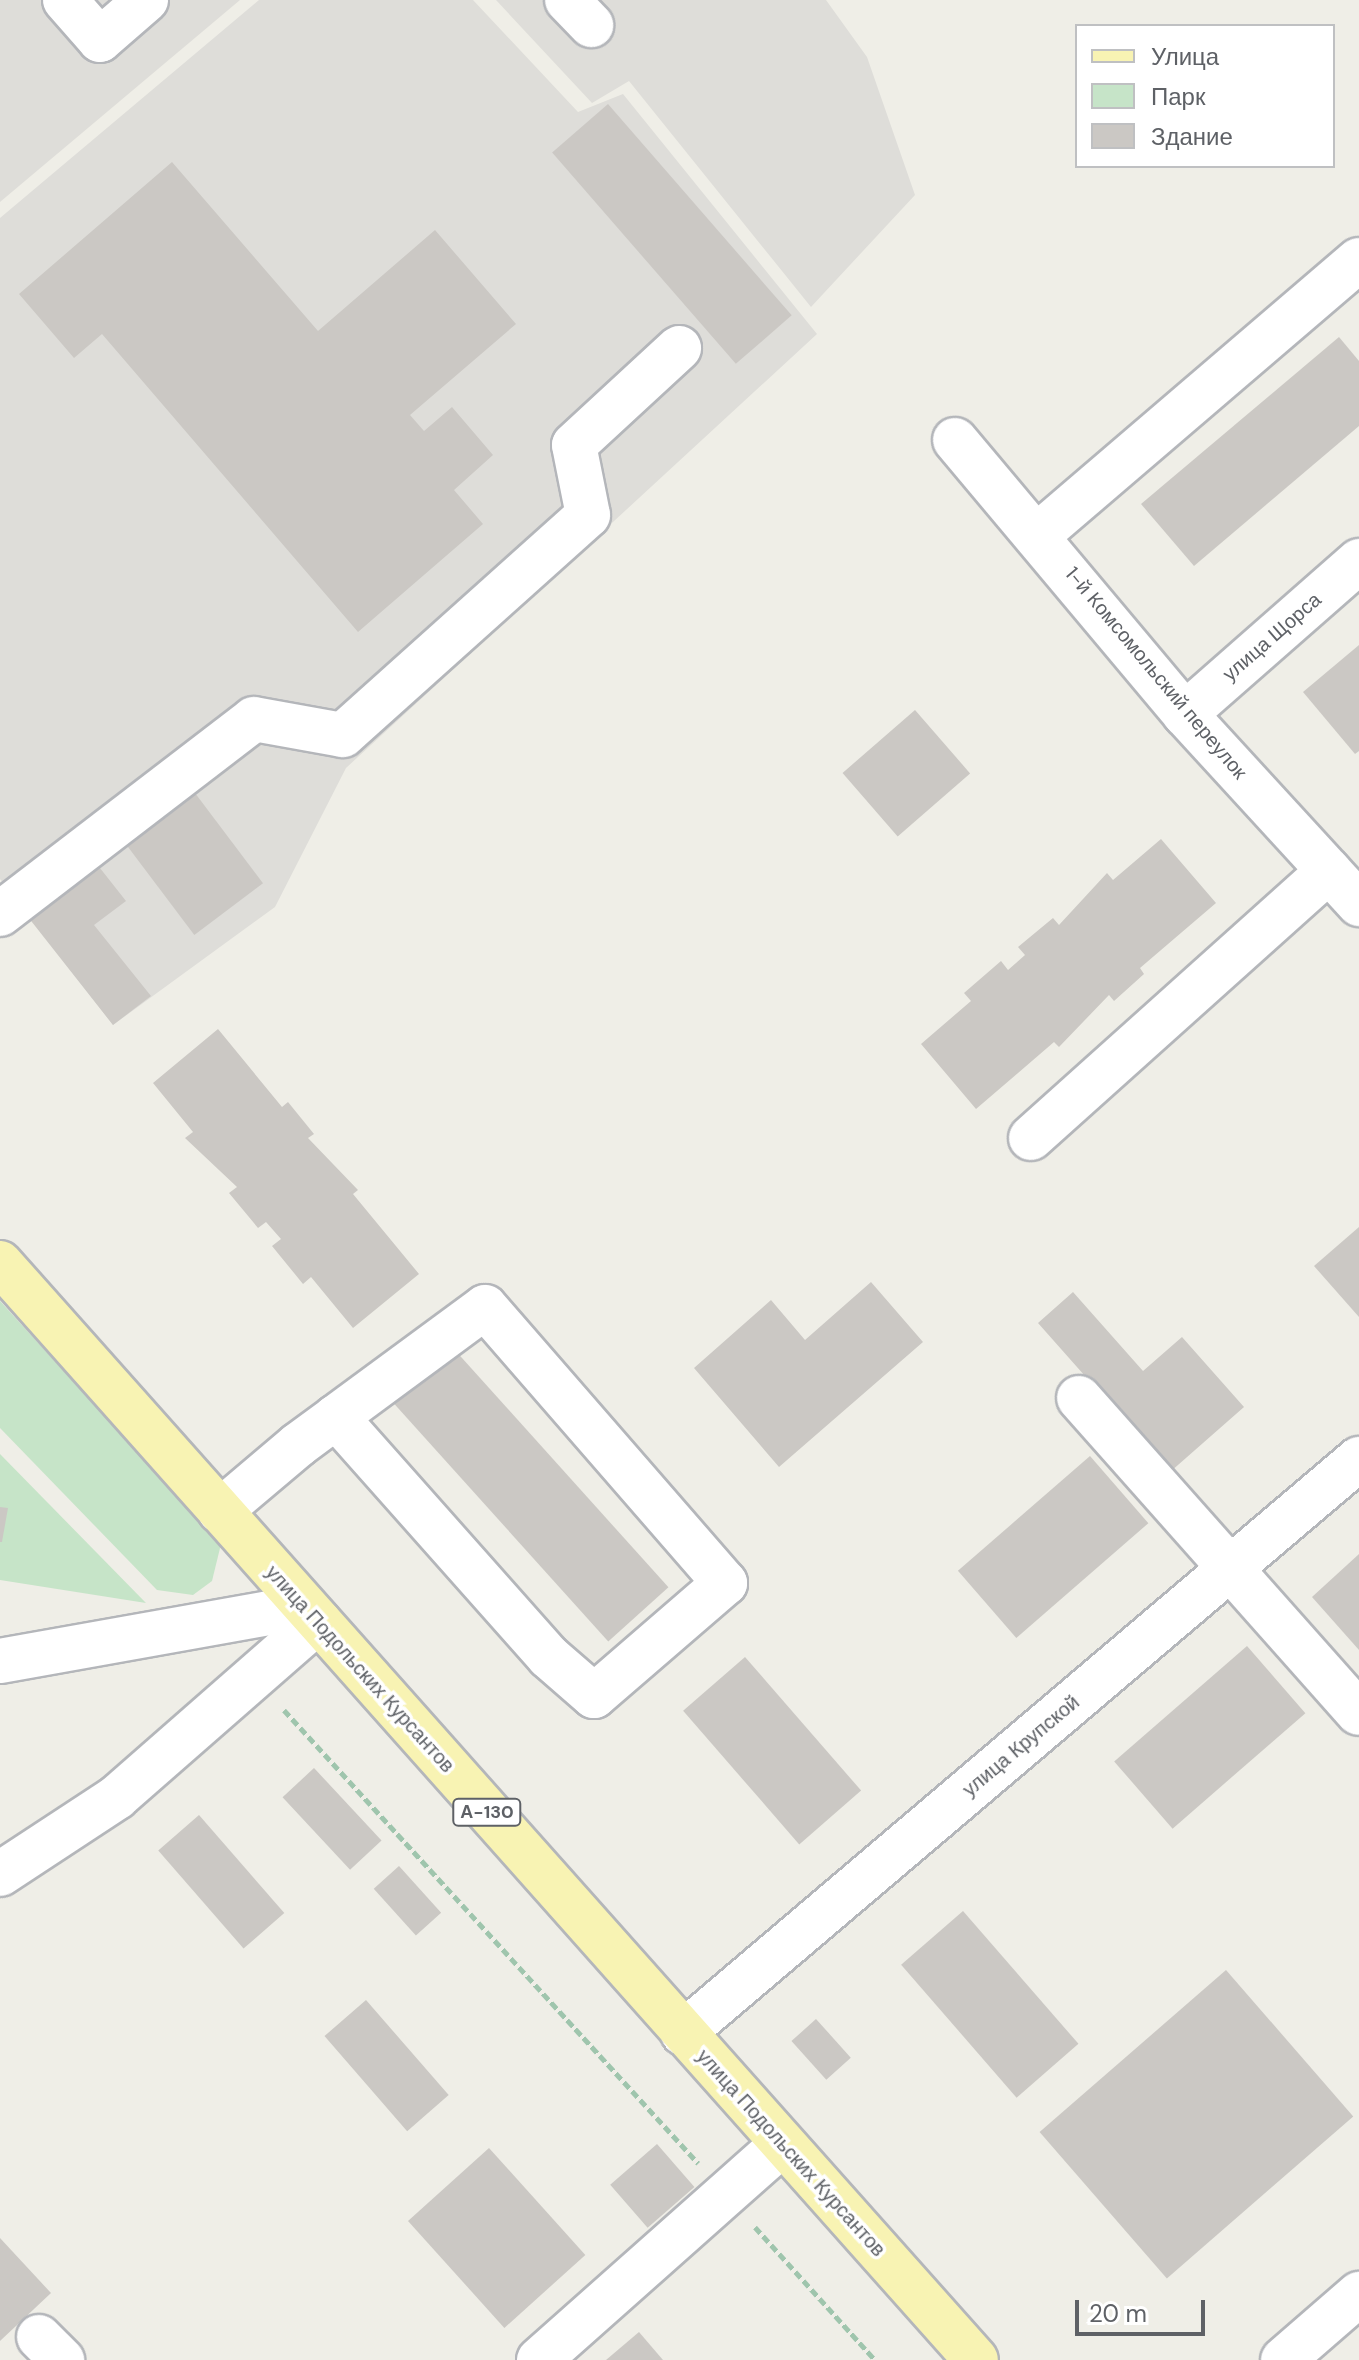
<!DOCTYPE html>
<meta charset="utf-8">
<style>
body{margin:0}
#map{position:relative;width:1359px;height:2360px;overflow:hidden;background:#efeee7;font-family:"DM Sans",sans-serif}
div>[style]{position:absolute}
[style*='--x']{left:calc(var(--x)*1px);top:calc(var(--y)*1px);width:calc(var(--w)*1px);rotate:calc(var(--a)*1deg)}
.industrial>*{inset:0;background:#deddd9}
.green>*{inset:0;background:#c6e4c8}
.building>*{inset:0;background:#cbc8c4;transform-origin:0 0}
.path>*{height:5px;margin-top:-2.5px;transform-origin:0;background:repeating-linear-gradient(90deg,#9fc5ad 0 8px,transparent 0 12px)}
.roads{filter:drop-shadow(2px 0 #b4b6ba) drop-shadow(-2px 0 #b4b6ba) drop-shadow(0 2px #b4b6ba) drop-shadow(0 -2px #b4b6ba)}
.minor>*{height:44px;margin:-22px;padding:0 22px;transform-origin:22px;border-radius:22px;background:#fff}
.major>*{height:44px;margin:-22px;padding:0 22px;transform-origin:22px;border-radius:22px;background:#f8f3b3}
span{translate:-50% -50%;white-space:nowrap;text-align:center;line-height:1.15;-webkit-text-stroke:7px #fff;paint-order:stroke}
.shield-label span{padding:2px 6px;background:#fff;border:2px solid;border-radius:6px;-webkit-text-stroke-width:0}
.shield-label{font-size:18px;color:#5e6166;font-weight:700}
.street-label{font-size:20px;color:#5e6166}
.legend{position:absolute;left:1075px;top:24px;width:260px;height:144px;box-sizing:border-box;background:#fff;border:2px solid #bfc0c2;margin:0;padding:10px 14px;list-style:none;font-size:24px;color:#5e6166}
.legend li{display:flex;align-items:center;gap:16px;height:40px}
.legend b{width:40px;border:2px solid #bfc0c2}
.scale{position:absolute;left:1075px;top:2300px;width:130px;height:36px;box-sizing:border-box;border:4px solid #5e6166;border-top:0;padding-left:10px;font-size:24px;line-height:28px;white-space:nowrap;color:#5e6166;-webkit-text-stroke:6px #fff;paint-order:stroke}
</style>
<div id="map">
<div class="industrial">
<i style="clip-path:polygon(0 0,240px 0,0 202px)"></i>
<i style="clip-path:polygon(259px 0,473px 0,578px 112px,623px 94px,817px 334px,346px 768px,275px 907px,113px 1025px,0 879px,0 218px)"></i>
<i style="clip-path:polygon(496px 0,826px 0,867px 57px,915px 195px,811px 307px,629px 81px,592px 103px)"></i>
</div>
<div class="green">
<i style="clip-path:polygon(0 1301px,221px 1544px,212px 1581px,193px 1595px,157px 1590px,0 1428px)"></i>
<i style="clip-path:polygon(0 1454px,146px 1603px,0 1580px)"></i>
</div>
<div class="building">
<i style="left:608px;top:104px;width:280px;height:74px;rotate:49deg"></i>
<i style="clip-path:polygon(172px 162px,318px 331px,435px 230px,516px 324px,410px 415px,424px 431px,452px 407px,493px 455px,454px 490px,483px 524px,358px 632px,102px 334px,74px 358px,19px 294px)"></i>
<i style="clip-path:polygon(1339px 337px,1359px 361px,1359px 426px,1194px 566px,1141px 504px)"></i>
<i style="clip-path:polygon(1359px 645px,1359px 751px,1355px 754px,1303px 692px)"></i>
<i style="left:915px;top:710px;width:84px;height:96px;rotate:49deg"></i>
<i style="left:192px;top:789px;width:118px;height:86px;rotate:53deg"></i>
<i style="clip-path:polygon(1161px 839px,1216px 903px,1140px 968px,1144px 974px,1114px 1001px,1109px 995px,1059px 1047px,1054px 1042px,976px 1109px,921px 1044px,971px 1001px,964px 993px,1001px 961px,1008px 970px,1025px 955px,1018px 947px,1053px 918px,1059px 925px,1107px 873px,1113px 880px)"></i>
<i style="clip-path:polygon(96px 863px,126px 901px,94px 925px,151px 996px,113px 1025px,28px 917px)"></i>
<i style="clip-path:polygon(218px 1029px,282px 1107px,288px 1102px,314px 1134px,308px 1138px,358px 1190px,353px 1194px,419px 1274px,353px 1328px,311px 1277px,303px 1284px,272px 1246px,281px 1239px,266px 1222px,258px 1228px,229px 1193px,237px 1187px,185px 1138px,193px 1132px,153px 1083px)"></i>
<i style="clip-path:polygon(1359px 1227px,1359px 1317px,1314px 1266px)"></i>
<i style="clip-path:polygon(871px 1282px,923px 1342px,779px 1467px,694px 1368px,771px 1300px,805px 1340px)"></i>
<i style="clip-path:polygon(1073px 1292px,1143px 1371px,1182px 1337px,1244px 1407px,1170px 1472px,1038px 1323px)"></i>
<i style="left:453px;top:1348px;width:322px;height:81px;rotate:48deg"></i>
<i style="left:1090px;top:1456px;width:89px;height:175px;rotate:49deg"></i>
<i style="clip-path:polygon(0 1507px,8px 1508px,2px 1542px,0 1542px)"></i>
<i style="clip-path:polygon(1359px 1554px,1359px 1650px,1312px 1597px)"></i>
<i style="left:1247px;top:1646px;width:89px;height:176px;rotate:49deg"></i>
<i style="left:745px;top:1657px;width:177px;height:82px;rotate:49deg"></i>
<i style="left:314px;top:1768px;width:99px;height:43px;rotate:47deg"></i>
<i style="left:199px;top:1815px;width:130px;height:54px;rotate:49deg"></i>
<i style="left:399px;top:1866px;width:63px;height:34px;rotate:48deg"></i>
<i style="left:963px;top:1911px;width:176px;height:82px;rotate:49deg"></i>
<i style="left:1226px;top:1970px;width:194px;height:247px;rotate:49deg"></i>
<i style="left:366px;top:2000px;width:126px;height:55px;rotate:49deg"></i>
<i style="left:816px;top:2019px;width:52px;height:33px;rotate:48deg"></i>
<i style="left:657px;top:2144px;width:57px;height:62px;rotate:49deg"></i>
<i style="left:489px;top:2148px;width:144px;height:109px;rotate:48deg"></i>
<i style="clip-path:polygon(0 2238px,51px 2293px,0 2341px)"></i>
<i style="clip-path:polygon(639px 2332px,663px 2360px,606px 2360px)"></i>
</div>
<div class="path">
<i style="--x:284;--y:1710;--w:614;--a:47.58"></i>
<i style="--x:755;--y:2227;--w:179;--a:47.9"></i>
</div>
<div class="roads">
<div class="minor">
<i style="--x:65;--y:0;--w:53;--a:48.8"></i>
<i style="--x:100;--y:40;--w:61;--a:-41"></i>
<i style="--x:567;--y:0;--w:35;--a:46"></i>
<i style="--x:955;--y:440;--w:358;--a:50"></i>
<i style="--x:1185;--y:714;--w:258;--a:47.5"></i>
<i style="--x:1039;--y:534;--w:421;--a:-40.6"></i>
<i style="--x:1185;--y:714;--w:232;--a:-41.3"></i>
<i style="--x:0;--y:914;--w:320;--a:-37.5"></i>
<i style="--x:254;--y:719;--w:90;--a:10.2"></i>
<i style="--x:343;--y:735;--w:329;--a:-41.9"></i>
<i style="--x:588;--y:515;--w:71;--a:-101.3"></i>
<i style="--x:574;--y:445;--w:143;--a:-42.7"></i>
<i style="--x:1031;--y:1138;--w:400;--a:-41.9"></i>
<i style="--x:1079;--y:1398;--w:421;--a:48.4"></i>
<i style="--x:220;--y:1511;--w:102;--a:-40.2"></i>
<i style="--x:298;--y:1445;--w:47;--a:-36.4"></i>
<i style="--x:336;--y:1417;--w:185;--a:-36.4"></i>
<i style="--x:485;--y:1307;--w:366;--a:49"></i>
<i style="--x:725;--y:1583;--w:173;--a:139.2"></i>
<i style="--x:594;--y:1696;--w:60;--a:-139.1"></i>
<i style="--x:549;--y:1657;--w:321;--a:-131.6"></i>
<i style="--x:0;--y:1661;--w:274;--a:-10.1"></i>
<i style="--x:270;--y:1613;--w:49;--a:9.5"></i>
<i style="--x:0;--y:1874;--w:140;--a:-33.3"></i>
<i style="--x:117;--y:1797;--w:267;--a:-41.2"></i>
<i style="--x:683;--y:2033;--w:887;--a:-40.34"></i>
<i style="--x:39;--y:2337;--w:33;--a:45"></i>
<i style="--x:539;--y:2360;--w:325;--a:-41.6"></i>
<i style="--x:1283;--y:2360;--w:101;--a:-41"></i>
</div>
<div class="major">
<i style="--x:0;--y:1263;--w:1468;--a:48.34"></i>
</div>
</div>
<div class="shield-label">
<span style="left:487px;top:1812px">А-130</span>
</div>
<div class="street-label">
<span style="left:1272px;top:637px;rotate:-41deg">улица Щорса</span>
<span style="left:1156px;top:673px;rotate:50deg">1-й Комсомольский переулок</span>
<span style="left:360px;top:1669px;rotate:48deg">улица Подольских Курсантов</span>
<span style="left:1021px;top:1746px;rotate:-40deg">улица Крупской</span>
<span style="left:791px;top:2153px;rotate:48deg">улица Подольских Курсантов</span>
</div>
<ul class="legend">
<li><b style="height:10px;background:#f8f3b3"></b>Улица</li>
<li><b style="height:22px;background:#c6e4c8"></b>Парк</li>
<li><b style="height:22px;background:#cbc8c4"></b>Здание</li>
</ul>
<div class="scale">20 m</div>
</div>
